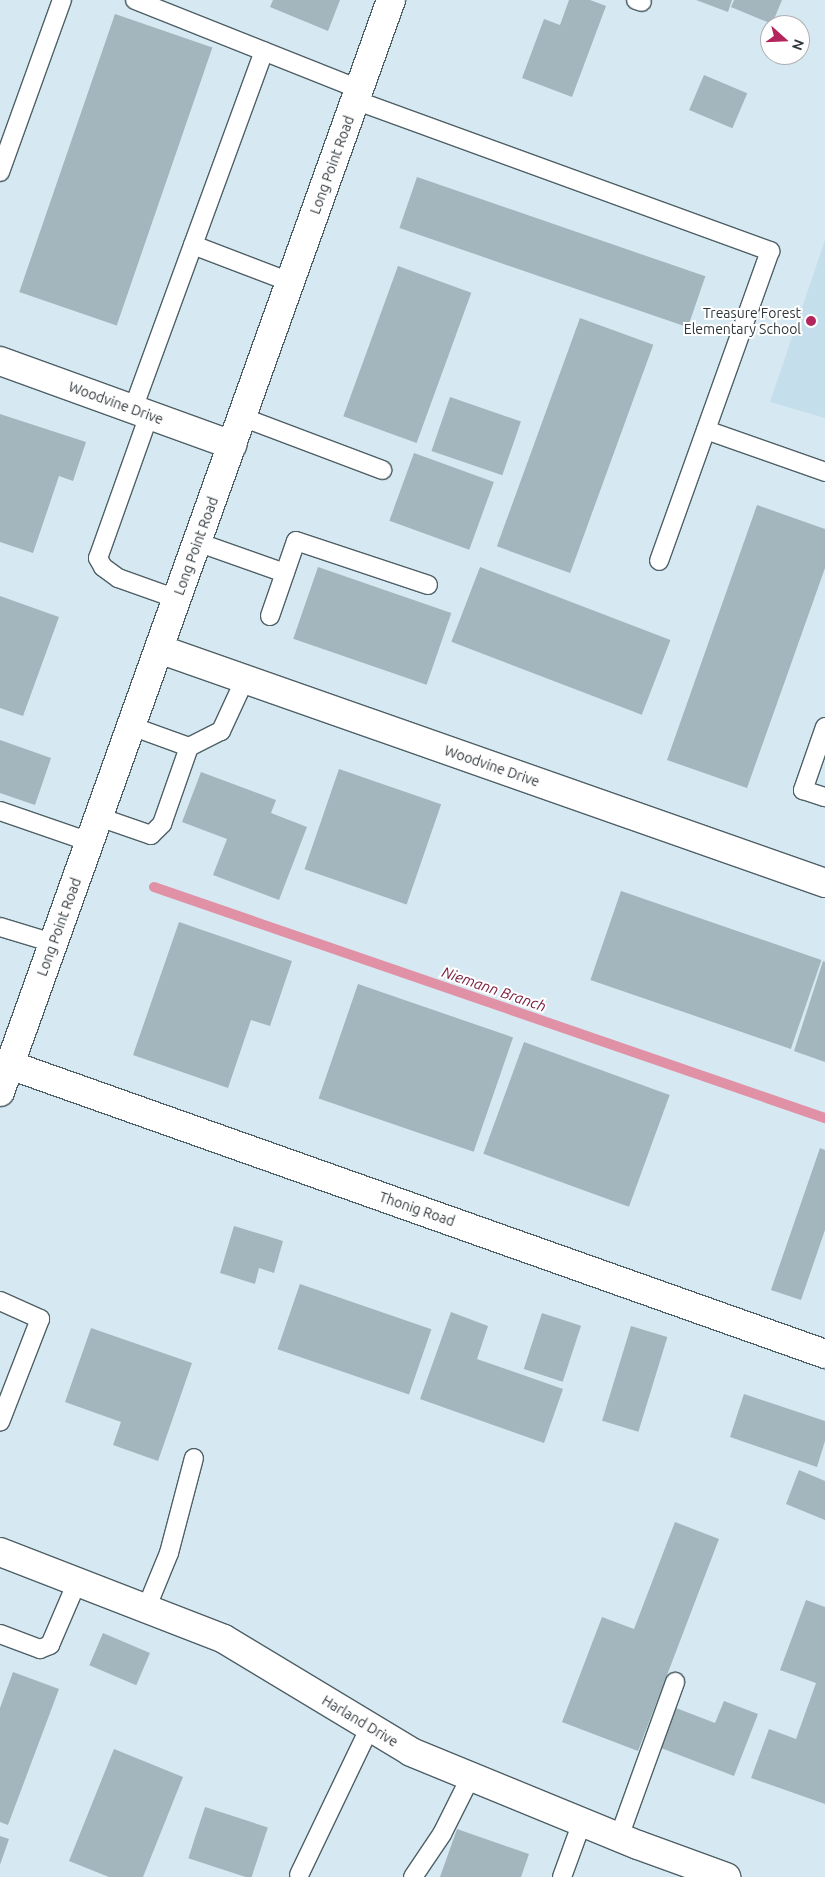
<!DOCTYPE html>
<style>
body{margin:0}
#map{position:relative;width:825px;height:1877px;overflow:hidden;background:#d6e9f2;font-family:Ubuntu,sans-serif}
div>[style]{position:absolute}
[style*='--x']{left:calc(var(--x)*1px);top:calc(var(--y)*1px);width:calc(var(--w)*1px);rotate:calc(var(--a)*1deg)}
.built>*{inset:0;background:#c4deeb}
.stream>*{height:10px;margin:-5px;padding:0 5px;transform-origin:5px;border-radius:5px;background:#e191a5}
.building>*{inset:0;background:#a3b5bd;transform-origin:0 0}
.roads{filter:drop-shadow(1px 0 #4f6067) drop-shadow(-1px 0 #4f6067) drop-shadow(0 1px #4f6067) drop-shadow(0 -1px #4f6067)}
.service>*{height:18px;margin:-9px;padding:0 9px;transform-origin:9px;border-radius:9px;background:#fff}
.minor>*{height:28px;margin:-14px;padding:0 14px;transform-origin:14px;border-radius:14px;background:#fff}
.secondary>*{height:28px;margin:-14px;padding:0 14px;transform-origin:14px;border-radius:14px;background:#fff}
.dots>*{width:14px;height:14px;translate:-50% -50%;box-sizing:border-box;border:2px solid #fff;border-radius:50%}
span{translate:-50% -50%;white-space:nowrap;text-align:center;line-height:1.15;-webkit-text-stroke:4px #fff;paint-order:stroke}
.street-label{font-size:14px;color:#31383c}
.poi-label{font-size:14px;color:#31383c}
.right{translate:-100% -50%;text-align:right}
.water-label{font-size:15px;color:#791c3e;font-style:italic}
.north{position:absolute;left:760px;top:15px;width:50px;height:50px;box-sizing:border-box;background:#fff;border:1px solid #adafb1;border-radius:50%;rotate:110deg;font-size:14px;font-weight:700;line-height:20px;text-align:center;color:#31383c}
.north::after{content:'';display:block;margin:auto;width:18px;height:22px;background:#b3255c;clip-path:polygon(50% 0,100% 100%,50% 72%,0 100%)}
</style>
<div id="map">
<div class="built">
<i style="clip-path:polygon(825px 240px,825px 418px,770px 402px)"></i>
</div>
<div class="stream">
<i style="--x:154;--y:887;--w:710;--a:19"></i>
</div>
<div class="building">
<i style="clip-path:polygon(273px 0,340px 0,328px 31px,270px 7px)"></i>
<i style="clip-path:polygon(569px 0,590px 0,606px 6px,572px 97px,522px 78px,544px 19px,560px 25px)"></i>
<i style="clip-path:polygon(696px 0,732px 0,728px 12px)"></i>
<i style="clip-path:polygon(734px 0,782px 0,772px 24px,731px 7px)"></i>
<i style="left:115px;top:14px;width:103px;height:294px;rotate:19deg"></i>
<i style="left:704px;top:75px;width:47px;height:38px;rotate:23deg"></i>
<i style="left:417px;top:177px;width:305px;height:54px;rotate:19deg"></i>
<i style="left:398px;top:266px;width:78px;height:160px;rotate:20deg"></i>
<i style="left:580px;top:318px;width:78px;height:243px;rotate:20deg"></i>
<i style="left:450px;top:397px;width:75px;height:57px;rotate:19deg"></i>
<i style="clip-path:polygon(0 414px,86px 442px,73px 481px,59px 476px,33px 553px,0 542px)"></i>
<i style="left:414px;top:453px;width:85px;height:72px;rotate:20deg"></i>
<i style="clip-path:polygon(757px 505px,825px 529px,825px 568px,747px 788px,667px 760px)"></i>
<i style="left:318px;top:567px;width:141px;height:76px;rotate:19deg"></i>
<i style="left:480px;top:567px;width:204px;height:80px;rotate:21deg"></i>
<i style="clip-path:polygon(0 596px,59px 617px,23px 716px,0 708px)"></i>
<i style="clip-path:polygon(0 740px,51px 758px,35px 805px,0 793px)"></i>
<i style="left:339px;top:769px;width:108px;height:106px;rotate:19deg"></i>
<i style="clip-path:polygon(201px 772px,276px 800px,271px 813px,307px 827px,279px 900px,213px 875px,227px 839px,182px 822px)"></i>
<i style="left:621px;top:891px;width:212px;height:94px;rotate:19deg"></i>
<i style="clip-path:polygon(179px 922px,292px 961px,270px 1026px,251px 1020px,228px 1088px,133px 1055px)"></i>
<i style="clip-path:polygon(823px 961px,825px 962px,825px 1062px,794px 1051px)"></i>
<i style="left:358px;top:984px;width:164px;height:121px;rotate:19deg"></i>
<i style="left:524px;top:1042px;width:155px;height:119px;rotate:20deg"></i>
<i style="clip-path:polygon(820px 1148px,825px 1150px,825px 1230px,801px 1300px,771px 1290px)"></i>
<i style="clip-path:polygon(234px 1226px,283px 1241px,274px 1273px,259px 1268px,255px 1284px,220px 1273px)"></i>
<i style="left:300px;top:1284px;width:139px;height:69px;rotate:19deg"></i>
<i style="clip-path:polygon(451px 1312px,488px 1326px,477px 1359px,563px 1389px,544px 1443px,420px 1399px)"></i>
<i style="left:542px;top:1313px;width:41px;height:59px;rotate:18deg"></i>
<i style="left:631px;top:1326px;width:38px;height:99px;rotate:17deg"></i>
<i style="clip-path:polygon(91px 1328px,192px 1363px,158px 1461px,113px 1445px,121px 1422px,65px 1402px)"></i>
<i style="clip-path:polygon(744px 1394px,825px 1421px,825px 1441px,817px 1467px,730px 1437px)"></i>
<i style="clip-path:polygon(799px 1470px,825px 1481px,825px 1520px,786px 1504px)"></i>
<i style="clip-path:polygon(675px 1522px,719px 1539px,638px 1751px,562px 1722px,602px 1617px,634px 1629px)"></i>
<i style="clip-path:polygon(806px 1600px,825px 1607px,825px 1804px,751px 1778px,769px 1729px,796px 1739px,816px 1683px,780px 1670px)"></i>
<i style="left:103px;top:1633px;width:51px;height:35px;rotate:23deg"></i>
<i style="clip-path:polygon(13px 1672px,59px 1689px,8px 1825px,0 1822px,0 1708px)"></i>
<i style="clip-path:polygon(724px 1701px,758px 1714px,734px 1776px,661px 1748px,676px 1708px,715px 1723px)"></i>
<i style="clip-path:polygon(114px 1749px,183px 1777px,143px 1877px,109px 1877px,69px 1861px)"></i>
<i style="left:205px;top:1807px;width:66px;height:54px;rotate:18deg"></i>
<i style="clip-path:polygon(457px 1829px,529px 1854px,521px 1877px,440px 1877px)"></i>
<i style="clip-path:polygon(0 1836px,9px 1839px,0 1865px)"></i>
</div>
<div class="roads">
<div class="service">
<i style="--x:135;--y:0;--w:241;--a:21.7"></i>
<i style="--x:636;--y:0;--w:6;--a:18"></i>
<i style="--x:355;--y:100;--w:442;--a:20"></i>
<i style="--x:770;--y:251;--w:329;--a:109.7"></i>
<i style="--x:0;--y:172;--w:183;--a:-70.2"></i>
<i style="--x:193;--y:245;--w:104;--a:20.9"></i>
<i style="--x:133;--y:409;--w:381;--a:-69.9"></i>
<i style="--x:149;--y:415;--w:152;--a:109.6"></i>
<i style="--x:98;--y:558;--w:10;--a:61"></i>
<i style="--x:103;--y:567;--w:19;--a:36"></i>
<i style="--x:118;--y:578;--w:63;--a:19.6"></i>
<i style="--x:242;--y:417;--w:150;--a:20.7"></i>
<i style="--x:706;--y:430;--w:126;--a:19.4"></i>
<i style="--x:197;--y:542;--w:93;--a:19.4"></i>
<i style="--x:270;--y:616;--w:79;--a:-70.9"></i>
<i style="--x:296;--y:541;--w:139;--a:18.4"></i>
<i style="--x:825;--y:727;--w:67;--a:109.2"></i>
<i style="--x:803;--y:790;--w:23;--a:18"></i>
<i style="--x:189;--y:747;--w:36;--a:-27"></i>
<i style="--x:221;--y:731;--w:57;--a:-65.2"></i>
<i style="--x:0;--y:811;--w:95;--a:19"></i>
<i style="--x:99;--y:817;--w:55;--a:19.1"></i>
<i style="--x:151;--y:835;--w:16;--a:-45"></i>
<i style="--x:162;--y:824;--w:82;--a:-70.7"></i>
<i style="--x:189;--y:747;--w:62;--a:-160.1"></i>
<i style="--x:0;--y:927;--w:55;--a:16.8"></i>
<i style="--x:0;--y:1301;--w:44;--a:24.2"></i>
<i style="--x:40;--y:1319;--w:110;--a:111.2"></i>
<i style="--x:146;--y:1609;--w:61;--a:-67.7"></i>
<i style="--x:169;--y:1553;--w:98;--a:-75.3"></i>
<i style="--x:0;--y:1634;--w:43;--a:20.6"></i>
<i style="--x:40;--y:1649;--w:11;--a:-22"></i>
<i style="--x:50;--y:1645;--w:69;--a:-66.8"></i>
<i style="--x:619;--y:1837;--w:165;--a:-70.1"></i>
<i style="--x:299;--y:1875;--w:164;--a:-64.4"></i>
<i style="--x:413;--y:1877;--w:52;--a:-56"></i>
<i style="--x:442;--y:1834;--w:65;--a:-63.4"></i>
<i style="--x:562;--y:1877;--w:59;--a:-70"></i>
</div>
<div class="minor">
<i style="--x:0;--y:361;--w:247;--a:19.9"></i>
<i style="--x:159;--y:649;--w:706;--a:19.36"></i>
<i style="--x:10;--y:1065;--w:865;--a:19.52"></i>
<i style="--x:0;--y:1552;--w:240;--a:21.2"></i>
<i style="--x:224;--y:1639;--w:218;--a:31.1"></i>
<i style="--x:411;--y:1752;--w:245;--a:22.3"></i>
<i style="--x:638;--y:1845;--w:94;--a:20"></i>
</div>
<div class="secondary">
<i style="--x:0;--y:1092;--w:1160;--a:-70.3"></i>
</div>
</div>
<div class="dots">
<i style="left:811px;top:321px;background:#b3255c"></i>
</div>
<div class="street-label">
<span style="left:332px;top:165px;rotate:-70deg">Long Point Road</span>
<span style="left:116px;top:403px;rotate:20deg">Woodvine Drive</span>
<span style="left:196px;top:546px;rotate:-70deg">Long Point Road</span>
<span style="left:492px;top:766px;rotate:19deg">Woodvine Drive</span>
<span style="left:59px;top:927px;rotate:-70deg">Long Point Road</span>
<span style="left:417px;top:1209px;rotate:19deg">Thonig Road</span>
<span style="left:360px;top:1721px;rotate:31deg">Harland Drive</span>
</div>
<div class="poi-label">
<span class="right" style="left:801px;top:321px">Treasure Forest<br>Elementary School</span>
</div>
<div class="water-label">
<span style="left:494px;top:989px;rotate:19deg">Niemann Branch</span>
</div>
<div class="north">N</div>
</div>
